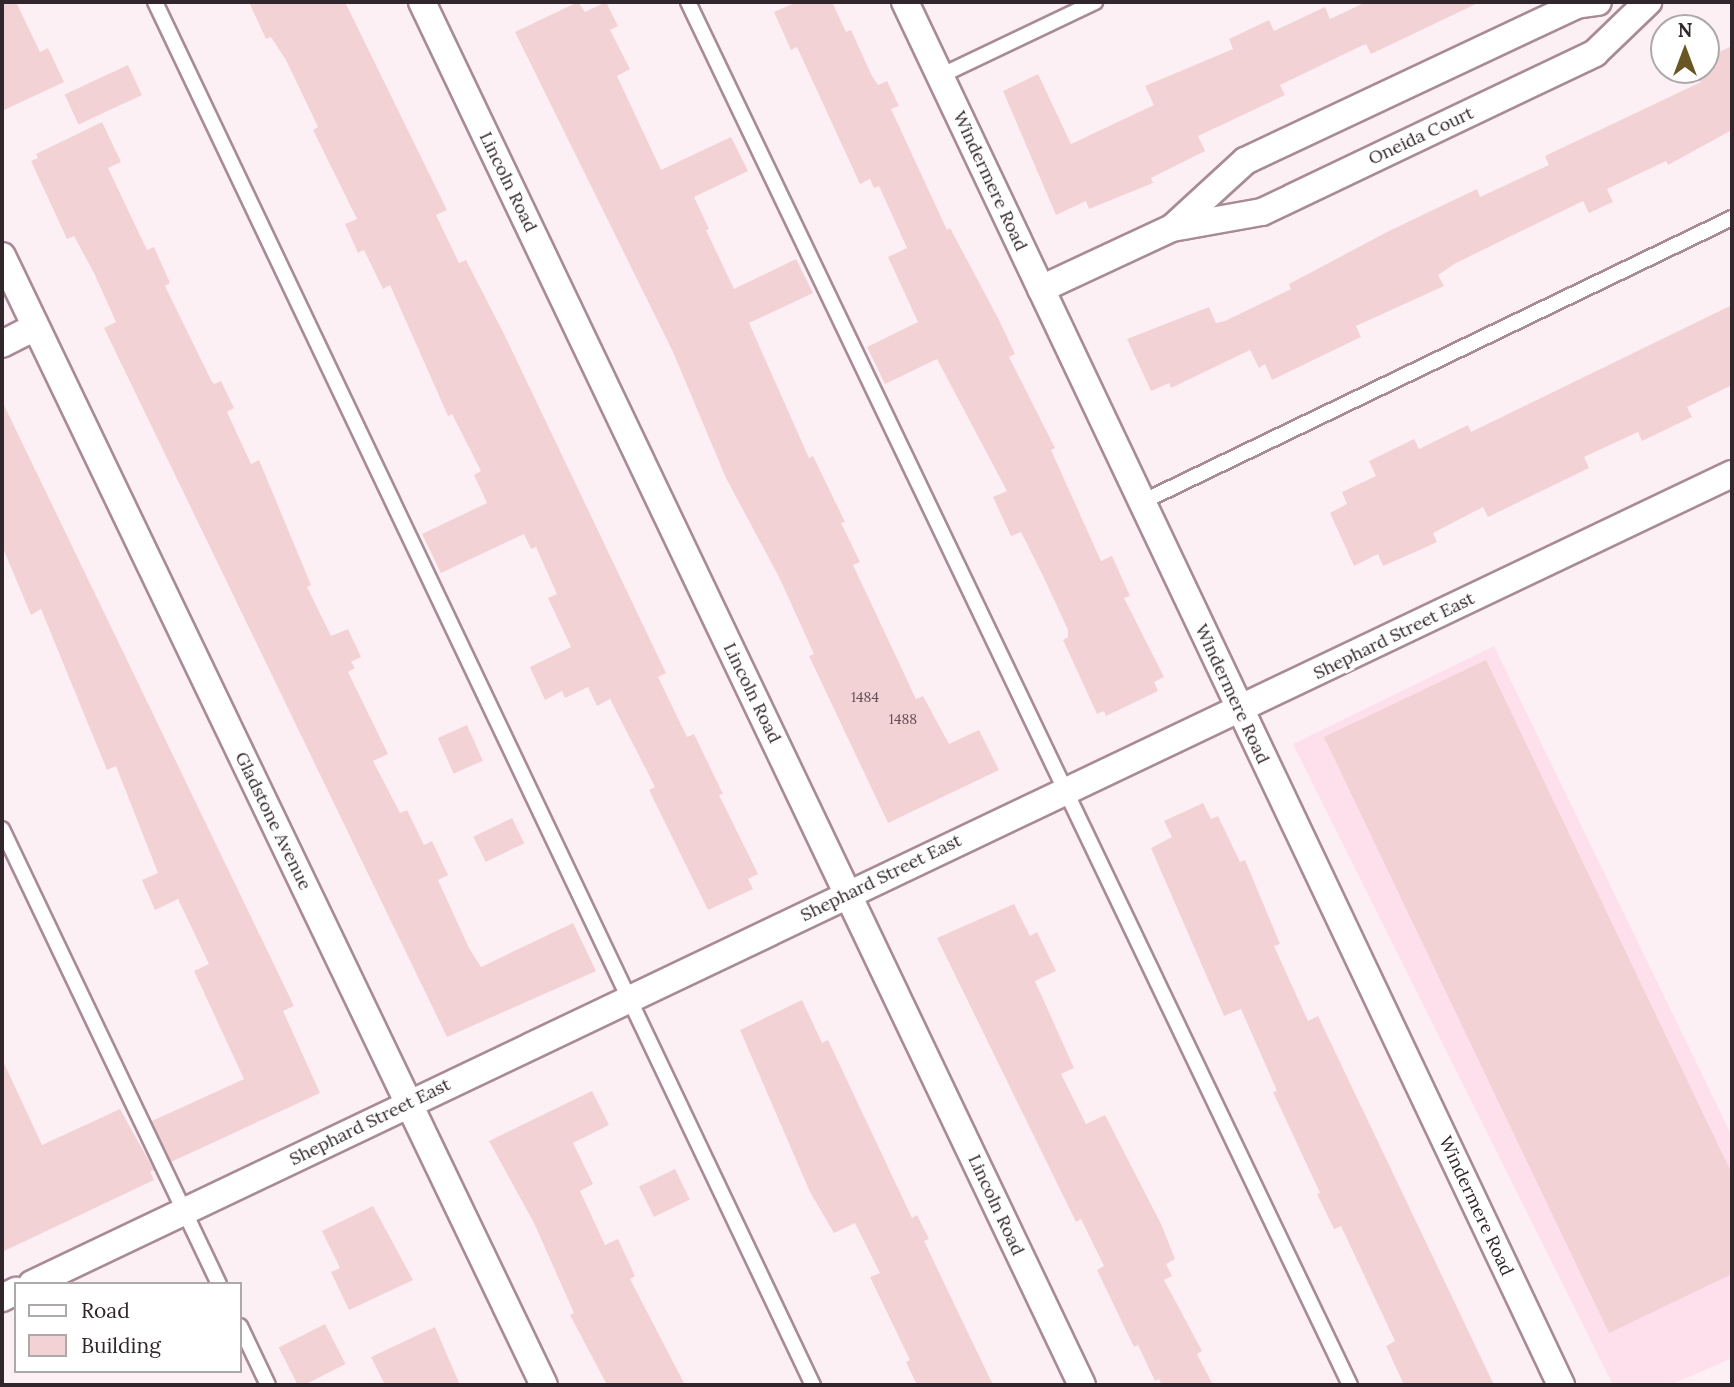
<!DOCTYPE html>
<style>
body{margin:0}
#map{position:relative;width:1734px;height:1387px;overflow:hidden;background:#fdf0f5;font-family:Lora,serif}
div>[style]{position:absolute}
[style*='--x']{left:calc(var(--x)*1px);top:calc(var(--y)*1px);width:calc(var(--w)*1px);rotate:calc(var(--a)*1deg)}
.built>*{inset:0;background:#fedfec}
.building>*{inset:0;background:#f3d2d5;transform-origin:0 0}
.roads{filter:drop-shadow(2px 0 #a88b97) drop-shadow(-2px 0 #a88b97) drop-shadow(0 2px #a88b97) drop-shadow(0 -2px #a88b97)}
.service>*{height:14px;margin:-7px;padding:0 7px;transform-origin:7px;border-radius:7px;background:#fff}
.minor>*{height:26px;margin:-13px;padding:0 13px;transform-origin:13px;border-radius:13px;background:#fff}
span{translate:-50% -50%;white-space:nowrap;text-align:center;line-height:1.15;-webkit-text-stroke:6px #fff;paint-order:stroke}
.number-label{font-size:14px;color:#625156}
.number-label span{-webkit-text-stroke-width:0}
.street-label{font-size:18px;color:#31262b}
.frame{position:absolute;inset:0;border:4px solid #31262b;pointer-events:none}
.legend{position:absolute;left:14px;top:1282px;width:228px;height:91px;box-sizing:border-box;background:#fff;border:2px solid #ada8aa;margin:0;padding:9px 12px;list-style:none;font-size:21px;color:#31262b}
.legend li{display:flex;align-items:center;gap:14px;height:35px}
.legend b{width:35px;border:2px solid #ada8aa}
.north{position:absolute;left:1650px;top:14px;width:70px;height:70px;box-sizing:border-box;background:#fff;border:2px solid #ada8aa;border-radius:50%;rotate:0deg;font-size:19px;font-weight:700;line-height:28px;text-align:center;color:#31262b}
.north::after{content:'';display:block;margin:auto;width:24px;height:32px;background:#685624;clip-path:polygon(50% 0,100% 100%,50% 72%,0 100%)}
</style>
<div id="map">
<div class="built">
<i style="clip-path:polygon(1494px 646px,1732px 1136px,1732px 1358px,1670px 1385px,1613px 1385px,1293px 744px)"></i>
</div>
<div class="building">
<i style="clip-path:polygon(2px 2px,16px 2px,40px 52px,48px 48px,64px 82px,2px 111px)"></i>
<i style="clip-path:polygon(249px 2px,345px 2px,447px 210px,436px 215px,459px 263px,466px 260px,505px 336px,666px 673px,658px 677px,687px 737px,694px 734px,723px 794px,719px 795px,758px 874px,748px 879px,753px 889px,708px 910px,649px 790px,655px 787px,610px 699px,597px 706px,588px 687px,565px 698px,562px 691px,545px 700px,530px 667px,571px 647px,548px 598px,557px 594px,536px 547px,531px 549px,524px 534px,441px 573px,422px 534px,487px 503px,474px 475px,481px 471px,452px 414px,448px 416px,390px 285px,383px 289px,364px 250px,358px 253px,345px 224px,357px 219px,313px 130px,318px 127px,286px 60px,271px 37px,266px 39px)"></i>
<i style="clip-path:polygon(578px 2px,585px 12px,606px 2px,618px 26px,610px 30px,630px 69px,617px 76px,661px 170px,731px 137px,748px 171px,694px 197px,709px 229px,706px 230px,734px 289px,796px 259px,813px 293px,749px 323px,809px 458px,813px 456px,845px 522px,841px 523px,860px 562px,853px 565px,916px 699px,923px 696px,949px 744px,979px 730px,999px 770px,888px 823px,809px 656px,814px 654px,779px 577px,726px 478px,673px 352px,515px 32px)"></i>
<i style="clip-path:polygon(797px 2px,832px 2px,846px 32px,851px 30px,872px 76px,878px 85px,887px 81px,899px 106px,891px 109px,947px 230px,950px 228px,998px 318px,1015px 354px,1009px 357px,1055px 448px,1051px 450px,1101px 561px,1112px 556px,1130px 596px,1124px 598px,1164px 677px,1154px 682px,1158px 691px,1106px 716px,1104px 711px,1097px 714px,1063px 640px,1068px 637px,1068px 630px,1045px 580px,1021px 532px,1011px 536px,993px 497px,1007px 491px,937px 359px,885px 384px,867px 347px,918px 322px,888px 257px,907px 248px,879px 186px,874px 188px,870px 179px,860px 184px,797px 47px,791px 50px,774px 12px)"></i>
<i style="clip-path:polygon(1366px 2px,1480px 2px,1371px 54px,1366px 44px,1361px 46px,1280px 85px,1285px 95px,1198px 136px,1205px 151px,1151px 178px,1153px 183px,1089px 209px,1086px 201px,1056px 215px,1003px 91px,1038px 74px,1071px 144px,1154px 105px,1145px 86px,1233px 49px,1229px 39px,1269px 20px,1274px 31px,1325px 7px,1330px 19px)"></i>
<i style="clip-path:polygon(1732px 46px,1732px 130px,1668px 165px,1666px 161px,1607px 189px,1613px 202px,1589px 213px,1583px 201px,1456px 263px,1438px 275px,1444px 286px,1356px 326px,1361px 337px,1272px 380px,1265px 364px,1259px 368px,1250px 350px,1171px 388px,1169px 383px,1151px 391px,1127px 339px,1209px 307px,1216px 323px,1225px 321px,1291px 289px,1289px 284px,1389px 231px,1477px 189px,1480px 197px,1549px 165px,1545px 156px,1701px 82px,1695px 70px,1706px 70px,1706px 58px)"></i>
<i style="left:128px;top:65px;width:33px;height:70px;rotate:65deg"></i>
<i style="clip-path:polygon(102px 122px,121px 162px,108px 168px,147px 250px,154px 247px,170px 283px,165px 286px,211px 380px,214px 384px,221px 381px,234px 408px,227px 412px,251px 464px,259px 460px,311px 585px,307px 587px,331px 636px,348px 629px,361px 657px,351px 662px,355px 668px,348px 672px,388px 754px,373px 761px,400px 813px,407px 810px,424px 845px,432px 841px,448px 875px,438px 880px,469px 948px,481px 967px,573px 923px,596px 971px,447px 1037px,104px 328px,116px 322px,94px 273px,74px 236px,67px 239px,31px 161px,38px 158px,36px 154px)"></i>
<i style="clip-path:polygon(1732px 305px,1732px 385px,1687px 407px,1692px 417px,1642px 441px,1638px 432px,1584px 457px,1589px 468px,1488px 517px,1483px 507px,1433px 533px,1437px 542px,1413px 553px,1383px 566px,1378px 554px,1354px 566px,1330px 513px,1347px 504px,1342px 492px,1376px 476px,1369px 461px,1414px 439px,1419px 449px,1468px 425px,1471px 432px)"></i>
<i style="clip-path:polygon(2px 401px,294px 1006px,283px 1011px,320px 1093px,171px 1162px,152px 1121px,244px 1079px,194px 971px,209px 964px,178px 899px,155px 910px,142px 880px,158px 873px,116px 766px,107px 770px,41px 609px,31px 615px,2px 546px)"></i>
<i style="clip-path:polygon(1486px 660px,1732px 1174px,1732px 1274px,1609px 1333px,1324px 737px)"></i>
<i style="left:467px;top:725px;width:39px;height:32px;rotate:66deg"></i>
<i style="clip-path:polygon(1203px 803px,1211px 819px,1218px 816px,1240px 862px,1245px 860px,1280px 944px,1274px 946px,1308px 1021px,1318px 1016px,1494px 1385px,1404px 1385px,1386px 1346px,1395px 1341px,1341px 1226px,1334px 1229px,1317px 1194px,1320px 1193px,1273px 1092px,1277px 1091px,1241px 1009px,1224px 1016px,1151px 848px,1172px 837px,1164px 821px)"></i>
<i style="left:512px;top:818px;width:28px;height:43px;rotate:64deg"></i>
<i style="clip-path:polygon(1014px 904px,1030px 936px,1037px 932px,1056px 971px,1035px 981px,1074px 1068px,1061px 1074px,1086px 1124px,1105px 1115px,1162px 1226px,1175px 1259px,1166px 1264px,1172px 1276px,1164px 1280px,1202px 1351px,1197px 1354px,1213px 1385px,1162px 1385px,1159px 1379px,1155px 1381px,1138px 1345px,1134px 1347px,1097px 1270px,1104px 1266px,1081px 1219px,1076px 1222px,937px 938px)"></i>
<i style="clip-path:polygon(802px 1000px,822px 1043px,828px 1040px,912px 1218px,917px 1215px,929px 1239px,924px 1241px,993px 1385px,917px 1385px,906px 1362px,910px 1360px,870px 1277px,880px 1273px,855px 1223px,834px 1233px,810px 1192px,740px 1030px)"></i>
<i style="clip-path:polygon(2px 1059px,42px 1145px,120px 1109px,154px 1170px,150px 1172px,154px 1180px,2px 1252px)"></i>
<i style="clip-path:polygon(592px 1091px,609px 1125px,573px 1143px,593px 1184px,580px 1191px,605px 1245px,618px 1239px,635px 1276px,630px 1279px,685px 1385px,607px 1385px,570px 1315px,574px 1313px,534px 1223px,489px 1141px)"></i>
<i style="left:675px;top:1169px;width:34px;height:40px;rotate:64deg"></i>
<i style="clip-path:polygon(373px 1206px,413px 1280px,349px 1310px,331px 1272px,340px 1268px,322px 1231px)"></i>
<i style="left:325px;top:1324px;width:45px;height:52px;rotate:63deg"></i>
<i style="clip-path:polygon(435px 1327px,460px 1385px,385px 1385px,371px 1357px)"></i>
</div>
<div class="roads">
<div class="service">
<i style="--x:155;--y:2;--w:1532;--a:64.56"></i>
<i style="--x:688;--y:2;--w:1533;--a:64.42"></i>
<i style="--x:940;--y:76;--w:172;--a:-25.5"></i>
<i style="--x:1142;--y:502;--w:655;--a:-25.7"></i>
<i style="--x:2;--y:829;--w:504;--a:64.5"></i>
<i style="--x:240;--y:1326;--w:65;--a:64.6"></i>
</div>
<div class="minor">
<i style="--x:422;--y:2;--w:1532;--a:64.49"></i>
<i style="--x:905;--y:2;--w:1531;--a:64.62"></i>
<i style="--x:1172;--y:228;--w:99;--a:-42.5"></i>
<i style="--x:1245;--y:161;--w:366;--a:-25.2"></i>
<i style="--x:1576;--y:5;--w:22;--a:-8"></i>
<i style="--x:2;--y:256;--w:1252;--a:64.36"></i>
<i style="--x:1041;--y:289;--w:145;--a:-25"></i>
<i style="--x:1172;--y:228;--w:91;--a:-10.1"></i>
<i style="--x:1262;--y:212;--w:369;--a:-25.5"></i>
<i style="--x:1595;--y:53;--w:74;--a:-43.9"></i>
<i style="--x:2;--y:344;--w:37;--a:-27"></i>
<i style="--x:32;--y:1284;--w:1883;--a:-25.48"></i>
<i style="--x:2;--y:1298;--w:16;--a:-27"></i>
</div>
</div>
<div class="number-label">
<span style="left:865px;top:697px">1484</span>
<span style="left:903px;top:719px">1488</span>
</div>
<div class="street-label">
<span style="left:1421px;top:136px;rotate:-25deg">Oneida Court</span>
<span style="left:990px;top:181px;rotate:65deg">Windermere Road</span>
<span style="left:508px;top:182px;rotate:64deg">Lincoln Road</span>
<span style="left:1394px;top:636px;rotate:-26deg">Shephard Street East</span>
<span style="left:752px;top:693px;rotate:64deg">Lincoln Road</span>
<span style="left:1232px;top:694px;rotate:65deg">Windermere Road</span>
<span style="left:273px;top:821px;rotate:64deg">Gladstone Avenue</span>
<span style="left:881px;top:878px;rotate:-26deg">Shephard Street East</span>
<span style="left:370px;top:1122px;rotate:-26deg">Shephard Street East</span>
<span style="left:996px;top:1205px;rotate:65deg">Lincoln Road</span>
<span style="left:1476px;top:1206px;rotate:65deg">Windermere Road</span>
</div>
<div class="frame"></div>
<ul class="legend">
<li><b style="height:9px;background:#fff"></b>Road</li>
<li><b style="height:19px;background:#f3d2d5"></b>Building</li>
</ul>
<div class="north">N</div>
</div>
